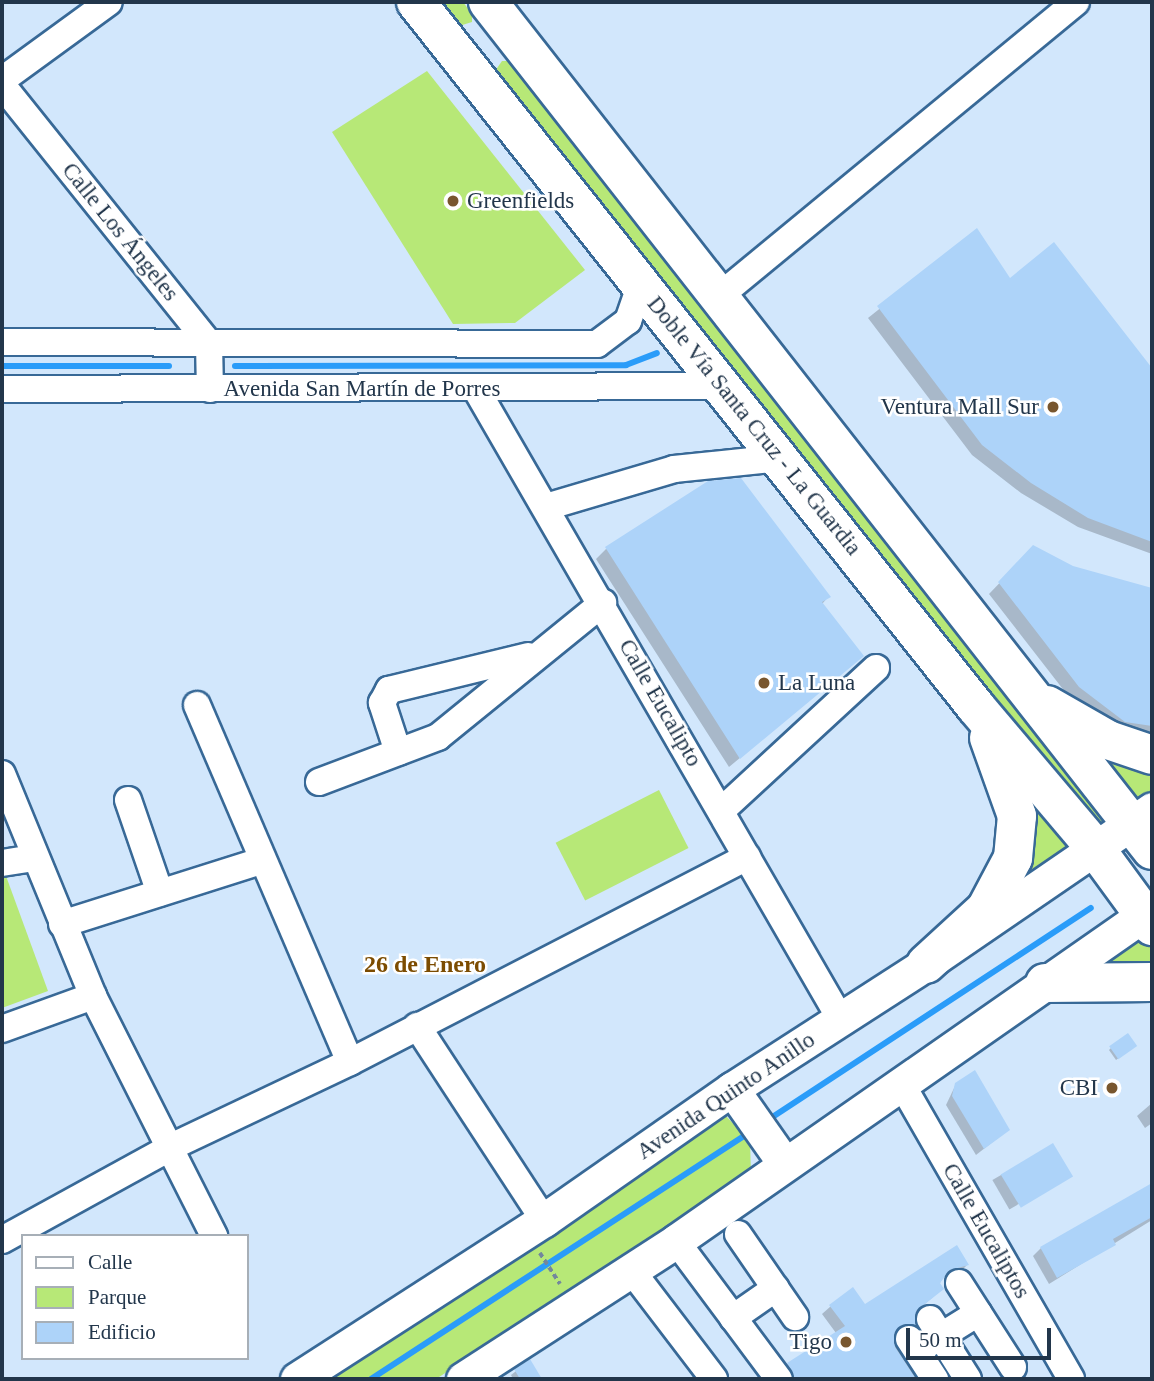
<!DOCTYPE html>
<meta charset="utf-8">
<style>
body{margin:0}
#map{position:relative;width:1154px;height:1381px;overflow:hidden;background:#d2e7fc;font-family:"Times New Roman",serif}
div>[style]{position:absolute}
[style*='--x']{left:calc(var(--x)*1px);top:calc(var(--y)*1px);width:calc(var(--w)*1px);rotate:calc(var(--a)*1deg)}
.green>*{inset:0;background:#b7e877;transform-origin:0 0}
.shadow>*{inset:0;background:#0003;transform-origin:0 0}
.stream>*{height:6px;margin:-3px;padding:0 3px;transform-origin:3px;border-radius:3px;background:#2a9cf9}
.building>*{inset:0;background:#add3f9;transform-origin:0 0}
.path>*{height:3.5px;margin-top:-1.75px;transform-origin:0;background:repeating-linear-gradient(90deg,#73879c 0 5px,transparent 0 8.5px)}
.roads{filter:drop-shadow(2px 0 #386997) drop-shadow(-2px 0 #386997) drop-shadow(0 2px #386997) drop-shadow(0 -2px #386997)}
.minor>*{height:26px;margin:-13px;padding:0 13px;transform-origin:13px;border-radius:13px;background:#fff}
.major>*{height:33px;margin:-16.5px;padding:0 16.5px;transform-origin:16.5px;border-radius:16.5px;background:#fff}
.highway>*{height:38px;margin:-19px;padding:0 19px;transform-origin:19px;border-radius:19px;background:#fff}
.dots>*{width:19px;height:19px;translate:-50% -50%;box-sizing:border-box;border:4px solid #fff;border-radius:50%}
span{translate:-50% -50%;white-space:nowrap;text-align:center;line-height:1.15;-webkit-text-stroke:5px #fff;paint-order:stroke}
.poi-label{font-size:23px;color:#22364b}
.left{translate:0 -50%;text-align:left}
.right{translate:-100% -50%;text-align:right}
.street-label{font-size:23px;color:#22364b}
.neighbourhood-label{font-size:24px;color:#7c4c01;font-weight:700}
.frame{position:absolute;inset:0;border:4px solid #22364b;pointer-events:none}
.legend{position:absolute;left:21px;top:1234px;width:228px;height:126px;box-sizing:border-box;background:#fff;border:2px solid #a7afb7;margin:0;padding:9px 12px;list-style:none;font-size:21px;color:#22364b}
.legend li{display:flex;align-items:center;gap:14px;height:35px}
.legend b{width:35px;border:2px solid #a7afb7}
.scale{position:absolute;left:906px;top:1328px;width:145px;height:32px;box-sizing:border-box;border:4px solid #22364b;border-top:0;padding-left:9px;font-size:21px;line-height:24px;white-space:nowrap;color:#22364b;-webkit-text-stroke:5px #fff;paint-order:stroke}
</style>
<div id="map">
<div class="green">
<i style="clip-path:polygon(439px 2px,463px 2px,472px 14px,472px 22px,459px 26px)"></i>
<i style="clip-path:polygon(502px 61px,512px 61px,1118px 826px,1103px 835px,495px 71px)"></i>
<i style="clip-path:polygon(427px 71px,585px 270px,515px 323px,453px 324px,332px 132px)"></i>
<i style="clip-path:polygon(1078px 732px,1152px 763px,1152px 799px,1138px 809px)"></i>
<i style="clip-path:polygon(1021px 786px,1081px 849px,1001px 895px)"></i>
<i style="left:659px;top:790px;width:65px;height:116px;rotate:63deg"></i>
<i style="clip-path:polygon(6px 876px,48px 991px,2px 1008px,2px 877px)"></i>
<i style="clip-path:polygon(1137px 926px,1152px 946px,1152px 976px,1086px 970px)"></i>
<i style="clip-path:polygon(724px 1114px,750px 1141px,751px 1175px,436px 1379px,308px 1379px)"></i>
</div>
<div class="shadow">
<i style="clip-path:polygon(977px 231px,1010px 280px,1053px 244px,1152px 371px,1152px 554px,1078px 527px,1021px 493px,972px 455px,868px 318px)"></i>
<i style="clip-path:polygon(1034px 547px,1072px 567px,1152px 590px,1152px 737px,1114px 731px,1069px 697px,989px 594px)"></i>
<i style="clip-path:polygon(606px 549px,829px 596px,822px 604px,851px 666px,729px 767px,596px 559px)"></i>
<i style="clip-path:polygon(1135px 1046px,1116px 1060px,1109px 1050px,1111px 1048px)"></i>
<i style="clip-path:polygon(956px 1084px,1008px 1130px,976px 1155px,946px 1105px)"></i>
<i style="clip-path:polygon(1152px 1103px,1152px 1123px,1145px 1128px,1137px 1116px)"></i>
<i style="left:1053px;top:1145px;width:34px;height:70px;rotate:60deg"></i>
<i style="clip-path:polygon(1152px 1185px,1152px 1220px,1049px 1284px,1033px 1256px,1041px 1248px)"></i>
<i style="clip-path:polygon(957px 1248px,967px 1265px,959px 1273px,943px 1277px,933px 1297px,915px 1312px,914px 1324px,891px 1339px,917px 1379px,783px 1379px,780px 1373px,788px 1365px,836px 1333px,822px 1314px,831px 1306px,865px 1306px)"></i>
<i style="clip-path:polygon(529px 1361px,540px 1379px,513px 1379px,511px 1375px)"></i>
</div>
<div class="stream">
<i style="--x:2;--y:366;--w:167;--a:0"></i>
<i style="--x:235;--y:366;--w:391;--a:-0.1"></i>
<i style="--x:626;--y:365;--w:33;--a:-21"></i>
<i style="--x:774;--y:1116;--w:379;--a:-33.3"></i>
<i style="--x:371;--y:1379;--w:447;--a:-33.1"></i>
</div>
<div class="building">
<i style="clip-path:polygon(977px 228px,1010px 278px,1054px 242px,1152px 368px,1152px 542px,1088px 518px,1031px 483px,982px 445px,877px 306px)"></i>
<i style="clip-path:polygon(741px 478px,831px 597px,822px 602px,864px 656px,740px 759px,605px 547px,708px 481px)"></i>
<i style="clip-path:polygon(1033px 545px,1073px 566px,1152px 588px,1152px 726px,1125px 722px,1079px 687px,998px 582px)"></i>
<i style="left:1128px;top:1033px;width:16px;height:23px;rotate:55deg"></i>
<i style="clip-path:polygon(975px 1070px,1010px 1130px,984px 1149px,952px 1096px,955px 1083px)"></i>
<i style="left:1053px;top:1143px;width:39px;height:61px;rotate:59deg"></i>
<i style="clip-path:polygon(1152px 1183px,1152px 1217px,1113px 1239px,1116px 1245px,1057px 1278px,1040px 1247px)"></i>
<i style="clip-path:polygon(957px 1245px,969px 1265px,950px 1270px,940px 1283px,944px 1289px,916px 1311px,916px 1325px,901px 1326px,895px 1333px,895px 1347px,916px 1379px,794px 1379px,787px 1363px,845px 1326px,829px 1305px,853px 1287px,865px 1304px)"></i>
<i style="clip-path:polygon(530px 1359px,542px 1379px,520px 1379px,514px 1369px)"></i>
</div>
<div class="path">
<i style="--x:540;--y:1253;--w:37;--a:57"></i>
</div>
<div class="roads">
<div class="minor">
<i style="--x:2;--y:80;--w:132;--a:-36.1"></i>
<i style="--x:2;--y:85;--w:331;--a:51.3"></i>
<i style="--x:209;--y:343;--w:46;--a:88.8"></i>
<i style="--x:717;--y:298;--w:465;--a:-39.5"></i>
<i style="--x:2;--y:342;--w:595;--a:0.19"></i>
<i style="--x:597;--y:344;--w:39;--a:-37"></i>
<i style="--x:628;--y:321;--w:39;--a:-71"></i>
<i style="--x:2;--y:389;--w:721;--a:-0.24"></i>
<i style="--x:476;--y:389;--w:729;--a:59.95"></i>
<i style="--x:546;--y:507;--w:134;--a:-16.5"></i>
<i style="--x:674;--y:469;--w:107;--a:-5.9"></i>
<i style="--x:197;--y:705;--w:388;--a:66.8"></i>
<i style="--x:398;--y:752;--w:52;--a:-108.1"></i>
<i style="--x:382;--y:703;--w:15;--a:-62"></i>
<i style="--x:389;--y:690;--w:143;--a:-13.7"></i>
<i style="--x:2;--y:774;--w:240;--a:67.7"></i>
<i style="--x:93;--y:996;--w:269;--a:63.2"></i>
<i style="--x:319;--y:782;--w:127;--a:-20.7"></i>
<i style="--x:438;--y:737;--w:213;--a:-39.1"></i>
<i style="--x:128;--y:800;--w:98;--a:71"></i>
<i style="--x:721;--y:811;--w:211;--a:-42.7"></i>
<i style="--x:2;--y:863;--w:31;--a:-9"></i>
<i style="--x:62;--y:924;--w:209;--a:-17.6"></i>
<i style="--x:417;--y:1026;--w:232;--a:56.8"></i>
<i style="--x:2;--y:1029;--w:97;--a:-19.9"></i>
<i style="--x:901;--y:1083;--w:341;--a:60.1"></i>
<i style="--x:738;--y:1234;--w:101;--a:55.5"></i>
<i style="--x:2;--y:1240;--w:193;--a:-28.8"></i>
<i style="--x:171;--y:1147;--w:198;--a:-25.4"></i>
<i style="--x:350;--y:1062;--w:447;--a:-27.3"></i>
<i style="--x:676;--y:1241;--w:172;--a:53.3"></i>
<i style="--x:631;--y:1270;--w:137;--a:52.7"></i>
<i style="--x:959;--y:1283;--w:100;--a:57.3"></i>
<i style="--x:733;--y:1318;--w:52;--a:-34.9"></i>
<i style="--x:930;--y:1319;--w:71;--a:57.7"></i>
<i style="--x:909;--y:1339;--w:48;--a:57"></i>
<i style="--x:917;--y:1351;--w:72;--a:-31.9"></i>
</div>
<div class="major">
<i style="--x:732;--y:1089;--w:90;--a:54.9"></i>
<i style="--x:297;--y:1379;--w:294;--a:-32.8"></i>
<i style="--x:544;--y:1220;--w:229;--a:-34.9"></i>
<i style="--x:732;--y:1089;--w:231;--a:-32.8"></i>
<i style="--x:926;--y:964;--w:274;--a:-34.4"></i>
<i style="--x:463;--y:1379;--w:254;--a:-32.9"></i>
<i style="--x:676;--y:1241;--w:580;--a:-34.89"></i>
</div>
<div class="highway">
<i style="--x:416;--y:2;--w:900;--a:51.54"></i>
<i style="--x:976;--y:707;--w:185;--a:49.8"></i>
<i style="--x:1095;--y:848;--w:97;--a:53.8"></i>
<i style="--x:488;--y:2;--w:1077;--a:51.94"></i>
<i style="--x:1047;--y:705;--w:70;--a:29.8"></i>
<i style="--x:1108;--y:740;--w:46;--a:18.8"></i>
<i style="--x:926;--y:964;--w:81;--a:-42.5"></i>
<i style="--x:986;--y:909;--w:58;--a:-62.1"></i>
<i style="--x:1013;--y:858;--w:42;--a:-84.6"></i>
<i style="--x:1017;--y:816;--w:83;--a:-109.7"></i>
<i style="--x:1045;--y:983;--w:107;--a:-0.5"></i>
</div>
</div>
<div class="dots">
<i style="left:453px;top:201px;background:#78562e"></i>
<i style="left:1053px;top:407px;background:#78562e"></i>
<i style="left:764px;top:683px;background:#78562e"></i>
<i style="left:1112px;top:1088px;background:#78562e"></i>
<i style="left:846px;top:1342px;background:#78562e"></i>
</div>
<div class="poi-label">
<span class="left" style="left:467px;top:201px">Greenfields</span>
<span class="right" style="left:1039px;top:407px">Ventura Mall Sur</span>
<span class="left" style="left:778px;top:683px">La Luna</span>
<span class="right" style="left:1098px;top:1088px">CBI</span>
<span class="right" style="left:832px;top:1342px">Tigo</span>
</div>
<div class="street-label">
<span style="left:120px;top:232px;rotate:51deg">Calle Los Ángeles</span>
<span style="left:362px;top:389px">Avenida San Martín de Porres</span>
<span style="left:754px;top:426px;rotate:51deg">Doble Vía Santa Cruz - La Guardia</span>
<span style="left:660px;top:703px;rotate:60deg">Calle Eucalipto</span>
<span style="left:726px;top:1096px;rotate:-34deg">Avenida Quinto Anillo</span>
<span style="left:986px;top:1231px;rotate:60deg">Calle Eucaliptos</span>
</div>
<div class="neighbourhood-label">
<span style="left:425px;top:965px">26 de Enero</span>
</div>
<div class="frame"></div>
<ul class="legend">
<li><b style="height:9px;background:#fff"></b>Calle</li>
<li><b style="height:19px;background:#b7e877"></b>Parque</li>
<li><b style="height:19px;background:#add3f9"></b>Edificio</li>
</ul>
<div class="scale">50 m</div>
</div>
